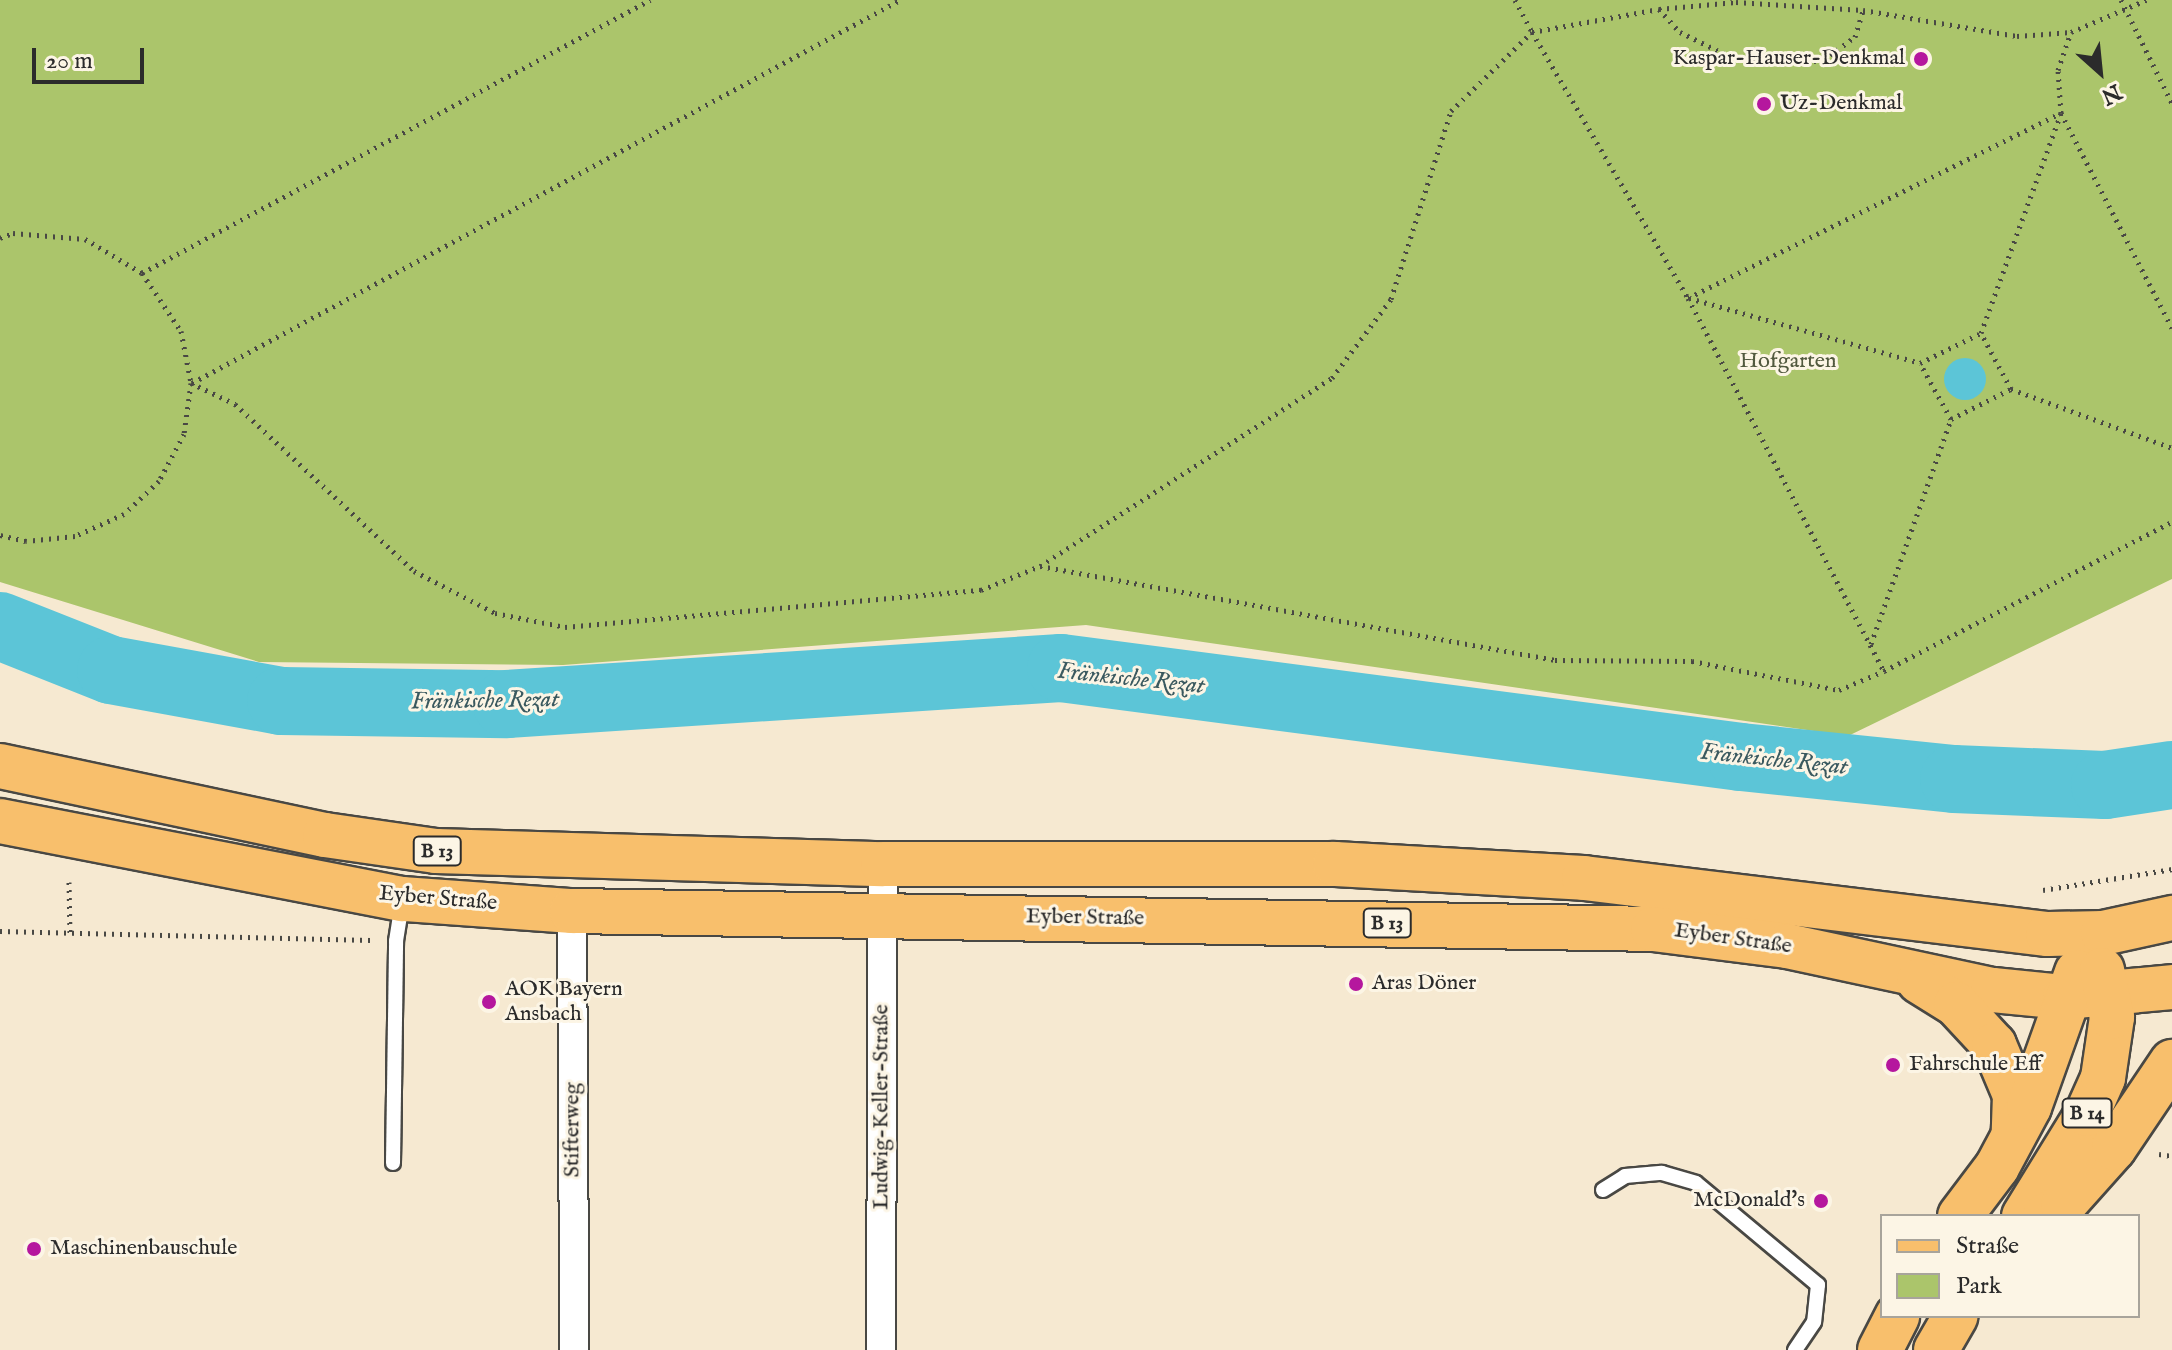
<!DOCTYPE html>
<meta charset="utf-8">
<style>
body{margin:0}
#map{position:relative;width:2172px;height:1350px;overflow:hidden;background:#f6e9d1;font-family:"IM FELL English",serif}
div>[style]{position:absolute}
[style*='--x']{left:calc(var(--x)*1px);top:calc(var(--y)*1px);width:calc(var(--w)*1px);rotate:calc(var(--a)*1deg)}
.green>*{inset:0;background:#abc56b}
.water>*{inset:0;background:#5cc5d7}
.round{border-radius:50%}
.river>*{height:68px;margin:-34px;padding:0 34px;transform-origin:34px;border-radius:34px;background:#5cc5d7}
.path>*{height:5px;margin-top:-2.5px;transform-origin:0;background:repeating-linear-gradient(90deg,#494844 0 2px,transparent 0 8px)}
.roads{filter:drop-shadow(2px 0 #494844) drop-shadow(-2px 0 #494844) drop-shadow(0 2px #494844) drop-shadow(0 -2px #494844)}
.service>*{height:14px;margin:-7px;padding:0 7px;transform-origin:7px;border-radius:7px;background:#fff}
.minor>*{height:28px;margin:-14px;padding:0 14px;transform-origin:14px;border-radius:14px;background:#fff}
.primary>*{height:44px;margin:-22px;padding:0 22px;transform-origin:22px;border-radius:22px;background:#f8bf6c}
.dots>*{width:22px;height:22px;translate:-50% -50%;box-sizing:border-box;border:4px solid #fcf5e5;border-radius:50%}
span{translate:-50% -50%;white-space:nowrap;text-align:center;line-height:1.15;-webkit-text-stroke:6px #fcf5e5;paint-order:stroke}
.shield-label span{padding:2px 6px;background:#fcf5e5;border:2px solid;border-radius:6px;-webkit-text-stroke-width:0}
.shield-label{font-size:20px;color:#2b2b2b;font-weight:700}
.poi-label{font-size:22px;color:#2b2b2b}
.right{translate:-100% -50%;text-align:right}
.left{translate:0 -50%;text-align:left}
.park-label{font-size:22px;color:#51593e}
.street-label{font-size:22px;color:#2b2b2b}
.water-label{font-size:24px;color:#3a595f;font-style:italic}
.legend{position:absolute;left:1880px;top:1214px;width:260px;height:104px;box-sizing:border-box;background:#fcf5e5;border:2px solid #a8a49b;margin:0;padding:10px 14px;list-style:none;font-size:24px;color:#2b2b2b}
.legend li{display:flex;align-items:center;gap:16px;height:40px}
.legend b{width:40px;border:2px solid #a8a49b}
.north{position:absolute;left:2060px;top:32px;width:80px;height:80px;-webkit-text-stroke:6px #fcf5e5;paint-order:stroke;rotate:153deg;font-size:22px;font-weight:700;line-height:32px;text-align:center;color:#2b2b2b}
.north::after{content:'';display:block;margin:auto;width:28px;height:36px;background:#2b2b2b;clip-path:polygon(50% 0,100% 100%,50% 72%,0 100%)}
.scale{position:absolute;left:32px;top:48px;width:112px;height:36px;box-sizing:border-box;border:4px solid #2b2b2b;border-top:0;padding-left:10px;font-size:24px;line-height:28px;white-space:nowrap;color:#2b2b2b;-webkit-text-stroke:6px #fcf5e5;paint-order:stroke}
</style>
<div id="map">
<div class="green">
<i style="clip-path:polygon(0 0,2172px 0,2172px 579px,1848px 736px,1086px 625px,563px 665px,259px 662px,0 582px)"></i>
</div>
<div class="water">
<i class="round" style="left:1944px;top:358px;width:42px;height:42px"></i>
</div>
<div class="river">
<i style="--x:0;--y:626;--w:119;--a:21.6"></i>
<i style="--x:111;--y:670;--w:173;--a:10.3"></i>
<i style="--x:281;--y:701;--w:226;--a:0.8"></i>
<i style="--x:507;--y:704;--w:555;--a:-3.72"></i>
<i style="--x:1061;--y:668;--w:686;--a:7.46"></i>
<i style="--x:1741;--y:757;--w:214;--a:5.9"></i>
<i style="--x:1954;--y:779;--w:151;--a:2.3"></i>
<i style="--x:2105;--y:785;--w:68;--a:-8.5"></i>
</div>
<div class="path">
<i style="--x:1515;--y:0;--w:36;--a:62"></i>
<i style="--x:1532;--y:32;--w:129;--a:-10.3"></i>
<i style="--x:1659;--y:9;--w:77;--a:-5.2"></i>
<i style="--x:1736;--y:2;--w:127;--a:3.6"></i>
<i style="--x:1863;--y:10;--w:156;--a:9.6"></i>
<i style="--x:2017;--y:36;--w:54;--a:-4.2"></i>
<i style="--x:2071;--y:32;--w:82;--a:-23.1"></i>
<i style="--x:2121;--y:0;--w:115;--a:63.7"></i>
<i style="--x:1659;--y:9;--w:31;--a:48"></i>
<i style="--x:1680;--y:32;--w:64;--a:26.2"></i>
<i style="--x:1737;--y:60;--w:61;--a:1.9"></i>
<i style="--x:1798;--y:62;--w:26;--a:-4"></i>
<i style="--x:1824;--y:60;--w:39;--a:-37"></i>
<i style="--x:1855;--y:37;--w:28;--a:-73"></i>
<i style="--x:0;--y:238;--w:14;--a:-21"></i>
<i style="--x:13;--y:233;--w:72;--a:4.8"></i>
<i style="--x:85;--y:239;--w:66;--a:30.8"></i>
<i style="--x:142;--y:273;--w:70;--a:56.1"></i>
<i style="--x:181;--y:331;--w:53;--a:79.1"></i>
<i style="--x:191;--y:383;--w:51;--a:97.8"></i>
<i style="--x:184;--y:434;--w:53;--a:118"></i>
<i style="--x:159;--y:481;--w:48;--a:136.7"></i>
<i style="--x:124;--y:514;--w:54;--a:155.8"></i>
<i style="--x:75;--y:536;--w:49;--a:174.2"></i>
<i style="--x:26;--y:541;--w:27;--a:-167"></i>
<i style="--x:142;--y:273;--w:577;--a:-28.25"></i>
<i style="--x:1688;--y:298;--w:416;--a:-26.4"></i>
<i style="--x:2061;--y:113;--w:242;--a:62.7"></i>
<i style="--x:1689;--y:298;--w:240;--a:15.7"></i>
<i style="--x:1920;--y:363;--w:68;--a:-26.2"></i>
<i style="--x:191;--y:383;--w:49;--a:25.5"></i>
<i style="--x:235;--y:404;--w:245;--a:43"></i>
<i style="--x:414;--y:571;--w:91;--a:27.4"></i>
<i style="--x:495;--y:613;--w:71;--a:11.3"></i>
<i style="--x:565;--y:627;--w:418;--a:-5.1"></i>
<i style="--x:981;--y:590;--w:64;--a:-22.1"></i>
<i style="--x:1040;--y:566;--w:524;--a:10.34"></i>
<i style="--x:1555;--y:660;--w:137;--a:0.4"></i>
<i style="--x:1692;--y:661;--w:150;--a:11.2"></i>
<i style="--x:1839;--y:690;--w:49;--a:-22.9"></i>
<i style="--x:192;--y:383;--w:805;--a:-28.41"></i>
<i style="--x:2011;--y:389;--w:64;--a:-118.2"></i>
<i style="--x:1981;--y:333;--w:234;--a:-70"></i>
<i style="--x:2061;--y:113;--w:43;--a:-94"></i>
<i style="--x:2058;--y:70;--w:40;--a:-71.1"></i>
<i style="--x:1951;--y:419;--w:67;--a:-26.6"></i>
<i style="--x:2011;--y:389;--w:171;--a:20.1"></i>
<i style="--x:1040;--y:566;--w:347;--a:-32.8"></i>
<i style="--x:1332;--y:378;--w:99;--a:-53.2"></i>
<i style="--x:1391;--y:299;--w:197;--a:-72.3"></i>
<i style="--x:1451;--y:111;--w:113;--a:-44.3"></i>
<i style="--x:1532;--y:32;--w:308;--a:59.6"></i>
<i style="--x:1688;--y:298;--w:421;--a:62.3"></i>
<i style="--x:1884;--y:671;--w:324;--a:-27.4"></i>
<i style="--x:1871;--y:644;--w:239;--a:-70.4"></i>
<i style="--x:1951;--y:419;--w:64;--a:-119"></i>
<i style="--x:69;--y:882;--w:51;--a:88.9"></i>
<i style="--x:2043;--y:890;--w:131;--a:-9.2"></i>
<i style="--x:0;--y:931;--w:371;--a:1.4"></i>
<i style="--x:2159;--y:1154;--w:13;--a:9"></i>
</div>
<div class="roads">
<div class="service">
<i style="--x:393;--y:1163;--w:222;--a:-89.2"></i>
<i style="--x:396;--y:941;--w:38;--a:-81"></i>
<i style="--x:1603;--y:1190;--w:26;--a:-32"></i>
<i style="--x:1625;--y:1176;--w:37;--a:-5"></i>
<i style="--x:1662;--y:1173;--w:35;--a:16"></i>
<i style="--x:1696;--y:1183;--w:159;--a:39.9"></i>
<i style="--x:1818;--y:1285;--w:37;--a:96"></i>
<i style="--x:1814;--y:1322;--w:34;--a:124"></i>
</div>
<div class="minor">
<i style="--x:572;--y:911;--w:439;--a:89.7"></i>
<i style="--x:881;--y:1350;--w:486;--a:-89.8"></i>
</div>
<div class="primary">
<i style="--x:0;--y:766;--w:332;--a:12"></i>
<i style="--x:325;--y:835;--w:112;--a:8.2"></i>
<i style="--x:436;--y:851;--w:447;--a:1.7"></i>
<i style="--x:883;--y:864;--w:452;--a:0"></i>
<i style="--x:1335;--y:864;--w:249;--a:3.2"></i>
<i style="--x:1584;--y:878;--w:467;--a:6.9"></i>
<i style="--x:2048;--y:934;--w:55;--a:-1"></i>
<i style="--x:2103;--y:933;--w:71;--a:-12.3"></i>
<i style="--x:0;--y:821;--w:410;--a:11"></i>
<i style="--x:403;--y:899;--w:169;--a:4.1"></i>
<i style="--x:572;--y:911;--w:1081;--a:0.95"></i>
<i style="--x:1653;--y:929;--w:135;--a:7.2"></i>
<i style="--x:1787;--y:946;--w:211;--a:12.1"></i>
<i style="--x:1993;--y:990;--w:72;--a:5.6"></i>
<i style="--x:2065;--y:997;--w:107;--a:-5.3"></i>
<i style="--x:1919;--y:981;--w:44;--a:31.9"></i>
<i style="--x:1956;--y:1004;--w:56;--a:47.2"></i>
<i style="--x:1994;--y:1045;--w:54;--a:67.2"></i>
<i style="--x:2015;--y:1095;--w:37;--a:92"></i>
<i style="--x:1960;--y:1216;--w:61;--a:-52.9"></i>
<i style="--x:1997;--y:1167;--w:68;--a:-61.9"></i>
<i style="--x:2029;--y:1107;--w:143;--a:-70.4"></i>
<i style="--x:2024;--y:1216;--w:120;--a:-58.3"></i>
<i style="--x:2087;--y:1114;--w:39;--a:-66"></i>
<i style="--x:2103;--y:1078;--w:62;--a:-81.6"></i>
<i style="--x:2112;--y:1017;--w:48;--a:-102"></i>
<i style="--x:2045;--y:1216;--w:21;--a:-31"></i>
<i style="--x:2063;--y:1205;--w:76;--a:-48.2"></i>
<i style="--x:2114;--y:1148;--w:104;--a:-56"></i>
<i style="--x:1880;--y:1350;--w:38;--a:-63"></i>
<i style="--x:1936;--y:1350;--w:39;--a:-60"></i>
</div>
</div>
<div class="dots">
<i style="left:1921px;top:59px;background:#b5179e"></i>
<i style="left:1764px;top:104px;background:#b5179e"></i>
<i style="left:1356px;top:984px;background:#b5179e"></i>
<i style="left:489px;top:1002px;background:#b5179e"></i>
<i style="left:1893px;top:1065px;background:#b5179e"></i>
<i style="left:1821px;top:1201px;background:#b5179e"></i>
<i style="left:34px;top:1249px;background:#b5179e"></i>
</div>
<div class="shield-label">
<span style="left:437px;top:851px">B 13</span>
<span style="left:1387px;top:923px">B 13</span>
<span style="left:2087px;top:1113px">B 14</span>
</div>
<div class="poi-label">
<span class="right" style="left:1905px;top:59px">Kaspar-Hauser-Denkmal</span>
<span class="left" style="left:1780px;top:104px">Uz-Denkmal</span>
<span class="left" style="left:1372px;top:984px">Aras Döner</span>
<span class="left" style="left:505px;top:1002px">AOK Bayern<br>Ansbach</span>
<span class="left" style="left:1909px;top:1065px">Fahrschule Eff</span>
<span class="right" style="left:1805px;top:1201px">McDonald's</span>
<span class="left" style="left:50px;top:1249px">Maschinenbauschule</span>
</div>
<div class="park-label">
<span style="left:1788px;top:362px">Hofgarten</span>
</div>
<div class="street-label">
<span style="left:438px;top:899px;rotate:5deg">Eyber Straße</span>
<span style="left:1085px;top:918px;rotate:1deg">Eyber Straße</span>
<span style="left:1733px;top:939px;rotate:8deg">Eyber Straße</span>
<span style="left:882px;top:1107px;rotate:-90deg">Ludwig-Keller-Straße</span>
<span style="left:573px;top:1130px;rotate:-90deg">Stifterweg</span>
</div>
<div class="water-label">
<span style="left:1131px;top:679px;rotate:6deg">Fränkische Rezat</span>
<span style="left:485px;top:701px;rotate:-1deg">Fränkische Rezat</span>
<span style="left:1774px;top:760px;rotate:6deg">Fränkische Rezat</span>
</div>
<ul class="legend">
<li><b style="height:10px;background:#f8bf6c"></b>Straße</li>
<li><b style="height:22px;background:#abc56b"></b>Park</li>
</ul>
<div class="north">N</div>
<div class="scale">20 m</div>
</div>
